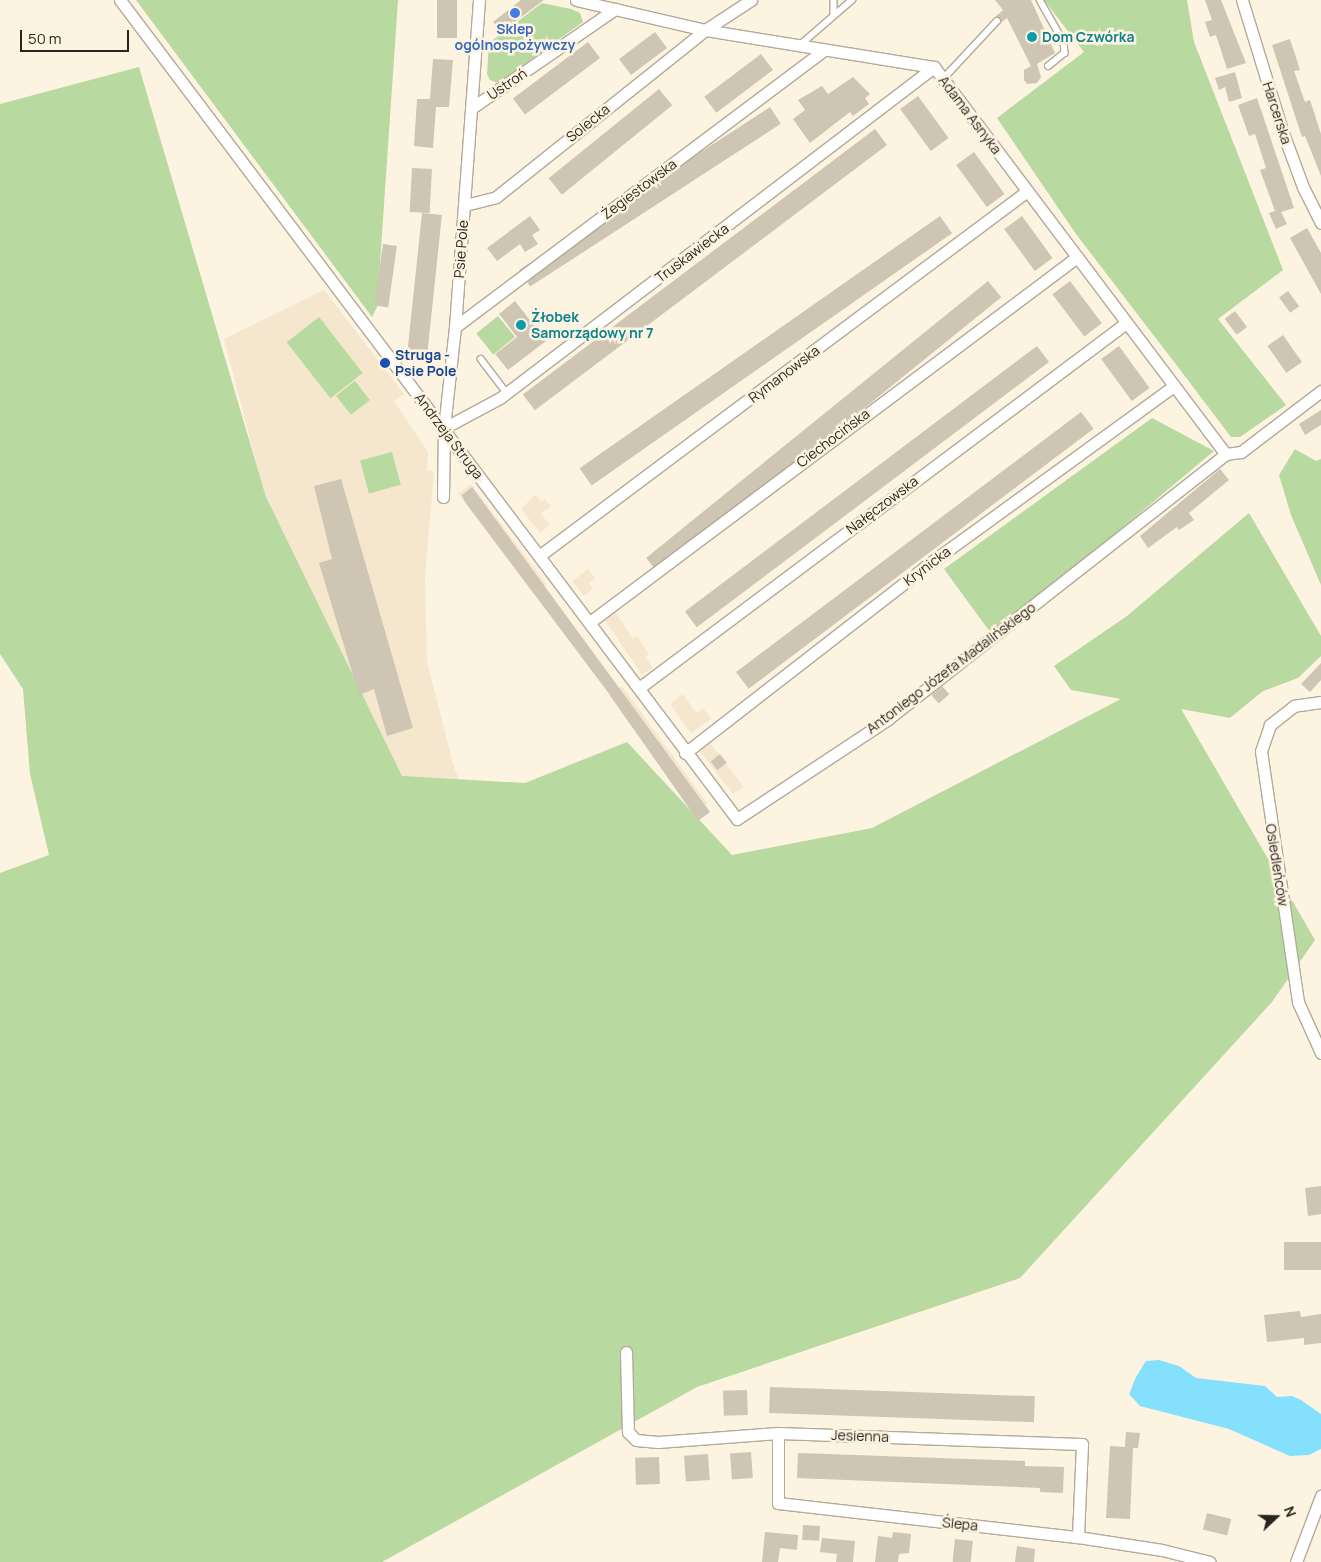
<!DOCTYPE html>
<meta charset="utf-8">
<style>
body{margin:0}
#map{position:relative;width:1321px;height:1562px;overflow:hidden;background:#fdf3e1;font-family:Manrope,sans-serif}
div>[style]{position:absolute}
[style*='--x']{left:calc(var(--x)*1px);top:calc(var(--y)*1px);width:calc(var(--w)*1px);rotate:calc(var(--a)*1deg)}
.built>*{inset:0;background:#f5e7ce;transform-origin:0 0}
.green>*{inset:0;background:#b8d99f;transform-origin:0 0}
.water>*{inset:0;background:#85e0fd}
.building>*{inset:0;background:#cec5b3;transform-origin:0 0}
.roads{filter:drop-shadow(1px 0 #b3aa99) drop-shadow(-1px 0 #b3aa99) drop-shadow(0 1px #b3aa99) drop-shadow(0 -1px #b3aa99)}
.service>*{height:5.5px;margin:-2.75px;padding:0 2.75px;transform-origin:2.75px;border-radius:2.75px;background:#fff}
.minor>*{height:11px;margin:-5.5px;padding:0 5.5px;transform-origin:5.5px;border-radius:5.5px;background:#fff}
.dots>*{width:14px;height:14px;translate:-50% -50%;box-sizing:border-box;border:2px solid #fdf3e1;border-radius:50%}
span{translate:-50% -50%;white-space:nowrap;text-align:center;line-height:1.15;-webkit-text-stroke:5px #fdf3e1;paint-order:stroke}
.shop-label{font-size:14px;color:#366cbe;font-weight:700}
.culture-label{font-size:14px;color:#0d838f;font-weight:700}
.left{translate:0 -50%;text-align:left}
.street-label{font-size:14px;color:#29251e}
.transit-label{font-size:14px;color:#164399;font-weight:700}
.north{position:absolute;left:1251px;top:1492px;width:50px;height:50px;-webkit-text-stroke:4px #fdf3e1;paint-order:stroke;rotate:69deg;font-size:14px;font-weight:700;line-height:20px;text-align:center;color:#29251e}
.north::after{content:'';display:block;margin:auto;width:18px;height:22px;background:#29251e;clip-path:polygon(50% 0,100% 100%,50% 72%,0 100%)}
.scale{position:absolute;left:20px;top:30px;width:109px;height:22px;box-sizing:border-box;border:2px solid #29251e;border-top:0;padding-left:6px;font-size:15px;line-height:18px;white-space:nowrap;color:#29251e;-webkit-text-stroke:4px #fdf3e1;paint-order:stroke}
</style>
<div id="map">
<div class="built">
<i style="clip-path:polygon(324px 290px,404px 394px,394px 401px,428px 452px,427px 470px,434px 472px,425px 577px,427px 661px,453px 764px,469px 806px,373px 842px,260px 477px,224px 339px)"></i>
<i style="left:471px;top:484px;width:126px;height:16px;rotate:53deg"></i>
<i style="clip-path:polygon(535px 495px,541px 502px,545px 499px,551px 506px,541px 514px,550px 525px,540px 533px,521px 509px)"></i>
<i style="clip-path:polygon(588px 569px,595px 578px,589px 583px,593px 589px,584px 596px,572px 581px)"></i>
<i style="clip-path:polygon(616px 613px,633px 639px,637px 636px,649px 654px,646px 657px,653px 668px,642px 675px,605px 620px)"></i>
<i style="left:622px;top:686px;width:145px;height:16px;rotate:54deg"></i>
<i style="clip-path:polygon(683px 694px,696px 713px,703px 708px,711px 719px,691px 733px,670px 704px)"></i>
<i style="left:709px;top:742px;width:56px;height:13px;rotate:52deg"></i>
</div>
<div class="green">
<i style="clip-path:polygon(136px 0,398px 0,377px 307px,372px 317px)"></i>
<i style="clip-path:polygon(1044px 0,1187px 0,1194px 42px,1283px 270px,1218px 319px,1286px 405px,1240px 437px,1231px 437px,1181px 371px,1076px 234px,997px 118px,1084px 52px)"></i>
<i style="clip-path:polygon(542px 3px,571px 9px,580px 13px,583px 22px,498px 83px,490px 80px,487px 74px,489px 43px)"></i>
<i style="clip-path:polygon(139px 67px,266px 497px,402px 776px,525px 783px,627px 742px,732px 855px,872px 828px,1121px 699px,1071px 690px,1054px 666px,1127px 616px,1249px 513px,1321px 636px,1321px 656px,1298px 678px,1263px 691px,1230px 718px,1181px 709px,1315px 940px,1272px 1002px,1020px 1278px,697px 1387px,382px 1562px,0 1562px,0 873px,49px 855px,30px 774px,23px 689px,0 654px,0 104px)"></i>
<i style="left:498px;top:316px;width:27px;height:28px;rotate:51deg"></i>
<i style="left:319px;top:317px;width:71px;height:41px;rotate:52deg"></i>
<i style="left:355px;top:381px;width:24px;height:24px;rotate:52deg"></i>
<i style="clip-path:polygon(1152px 418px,1214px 451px,993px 636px,944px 569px)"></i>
<i style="clip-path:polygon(1295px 449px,1316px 461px,1321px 459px,1321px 585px,1291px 515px,1279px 475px)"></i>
<i style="left:392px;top:452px;width:34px;height:33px;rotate:75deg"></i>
</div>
<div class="water">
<i style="clip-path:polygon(1159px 1360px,1179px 1366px,1196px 1378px,1265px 1386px,1277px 1397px,1292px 1396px,1301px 1400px,1321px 1414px,1321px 1449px,1309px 1455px,1290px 1456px,1229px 1429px,1140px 1406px,1129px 1394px,1136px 1377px,1146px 1361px)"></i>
</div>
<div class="building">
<i style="left:437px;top:0;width:20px;height:38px"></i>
<i style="clip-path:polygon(521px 0,544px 0,501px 32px,493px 22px)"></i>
<i style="clip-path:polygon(995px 0,1031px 0,1055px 53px,1037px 64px,1041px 77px,1037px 83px,1027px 84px,1024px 80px,1024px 70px,1031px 66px,1007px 18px,1002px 22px,995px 17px,1003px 10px)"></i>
<i style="clip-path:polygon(1205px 0,1221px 0,1246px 63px,1227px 69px,1216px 35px,1210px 37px,1205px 22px,1212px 20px)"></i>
<i style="left:655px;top:32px;width:20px;height:45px;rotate:53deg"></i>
<i style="clip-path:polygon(1290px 39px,1300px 70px,1294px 71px,1305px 102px,1310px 100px,1321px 134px,1321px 176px,1305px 136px,1302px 137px,1272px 45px)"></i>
<i style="left:588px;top:42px;width:20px;height:94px;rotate:53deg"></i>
<i style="left:761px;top:54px;width:20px;height:71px;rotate:53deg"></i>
<i style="clip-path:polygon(433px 59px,453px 60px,449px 107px,436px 107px,433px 148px,414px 146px,417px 99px,430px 99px)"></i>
<i style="clip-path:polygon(1235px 72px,1242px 98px,1229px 102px,1225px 87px,1219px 90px,1215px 78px)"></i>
<i style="clip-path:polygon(853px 77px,870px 94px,865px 98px,869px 104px,853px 116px,850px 112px,810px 143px,793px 119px,805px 110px,798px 100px,822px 86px,828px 94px)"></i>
<i style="left:659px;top:89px;width:21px;height:142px;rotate:51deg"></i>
<i style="left:918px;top:96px;width:52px;height:22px;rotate:54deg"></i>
<i style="clip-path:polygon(1257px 98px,1294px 208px,1281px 212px,1287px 224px,1276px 229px,1269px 213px,1275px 211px,1260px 170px,1266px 168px,1255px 134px,1249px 136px,1238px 105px)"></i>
<i style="left:770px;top:107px;width:20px;height:299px;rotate:57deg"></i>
<i style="left:875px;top:129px;width:20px;height:441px;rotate:53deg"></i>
<i style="left:974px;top:152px;width:52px;height:22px;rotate:54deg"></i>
<i style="left:412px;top:168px;width:20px;height:44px;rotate:3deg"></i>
<i style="left:422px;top:213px;width:20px;height:139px;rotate:6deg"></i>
<i style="clip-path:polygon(530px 216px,540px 230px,532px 235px,538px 244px,525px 252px,520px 244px,497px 261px,487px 248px)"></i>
<i style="left:940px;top:216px;width:21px;height:440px;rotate:55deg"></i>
<i style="left:1022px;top:216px;width:52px;height:22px;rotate:54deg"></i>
<i style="clip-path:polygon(1307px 228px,1321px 253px,1321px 294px,1290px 238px)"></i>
<i style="left:383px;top:244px;width:14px;height:62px;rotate:8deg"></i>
<i style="left:988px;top:281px;width:21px;height:440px;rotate:51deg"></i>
<i style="left:1070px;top:281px;width:53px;height:22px;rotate:53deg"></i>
<i style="left:1288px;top:291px;width:19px;height:11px;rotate:54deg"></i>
<i style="clip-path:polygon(515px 301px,546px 341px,508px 370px,495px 354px,517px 337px,499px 314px)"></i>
<i style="left:1235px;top:311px;width:20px;height:13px;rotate:53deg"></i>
<i style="left:1283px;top:335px;width:33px;height:19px;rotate:55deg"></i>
<i style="left:1037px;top:346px;width:20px;height:441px;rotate:53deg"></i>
<i style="left:1119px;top:346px;width:52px;height:22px;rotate:54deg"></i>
<i style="clip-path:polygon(1321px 410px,1321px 425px,1305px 435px,1299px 424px)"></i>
<i style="left:1081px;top:412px;width:21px;height:432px;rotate:53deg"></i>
<i style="clip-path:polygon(1220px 469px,1229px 480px,1189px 513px,1194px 520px,1179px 530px,1177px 527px,1148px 548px,1140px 536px)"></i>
<i style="clip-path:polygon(341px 479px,413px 728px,387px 736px,374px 689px,359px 695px,319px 563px,332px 559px,314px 486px)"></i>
<i style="clip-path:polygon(472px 487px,710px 812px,698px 821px,607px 691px,465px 502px,462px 495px)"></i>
<i style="clip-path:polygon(1321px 663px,1321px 680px,1310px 692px,1301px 684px)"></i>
<i style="left:942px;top:686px;width:11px;height:14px;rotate:49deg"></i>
<i style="left:720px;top:754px;width:11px;height:12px;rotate:52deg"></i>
<i style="clip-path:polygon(1321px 1186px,1321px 1214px,1308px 1216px,1305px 1188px)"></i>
<i style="left:1321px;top:1242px;width:28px;height:37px;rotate:90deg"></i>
<i style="clip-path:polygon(1300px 1311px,1301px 1317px,1321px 1314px,1321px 1343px,1304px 1345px,1304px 1338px,1267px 1342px,1264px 1315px)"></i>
<i style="left:770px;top:1387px;width:265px;height:26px;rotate:2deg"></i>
<i style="left:747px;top:1390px;width:25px;height:24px;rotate:88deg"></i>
<i style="clip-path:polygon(1126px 1432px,1140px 1433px,1138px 1448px,1133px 1448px,1130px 1519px,1106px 1518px,1110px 1446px,1125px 1447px)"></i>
<i style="left:751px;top:1452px;width:26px;height:21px;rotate:86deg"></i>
<i style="clip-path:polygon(798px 1453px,1025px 1461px,1025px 1466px,1064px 1467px,1063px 1493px,1040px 1492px,1040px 1488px,797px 1478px)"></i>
<i style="left:708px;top:1454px;width:26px;height:24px;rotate:86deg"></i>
<i style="left:659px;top:1457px;width:27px;height:24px;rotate:88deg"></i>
<i style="left:1207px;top:1513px;width:25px;height:17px;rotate:14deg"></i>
<i style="left:803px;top:1525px;width:17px;height:15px;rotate:3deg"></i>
<i style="clip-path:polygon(765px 1532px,798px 1535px,797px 1550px,780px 1548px,778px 1562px,762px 1562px)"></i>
<i style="clip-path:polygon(893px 1532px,911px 1534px,909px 1553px,899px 1554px,898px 1562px,875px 1562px,878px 1536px,892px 1538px)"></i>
<i style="clip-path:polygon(822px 1538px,855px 1541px,853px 1562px,836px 1562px,837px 1554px,820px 1552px)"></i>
<i style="left:955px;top:1539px;width:18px;height:23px;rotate:6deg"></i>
<i style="clip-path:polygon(1017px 1546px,1035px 1549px,1034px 1562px,1015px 1562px)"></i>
</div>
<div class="roads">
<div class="service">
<i style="--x:834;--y:0;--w:14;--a:90"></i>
<i style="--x:1040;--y:0;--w:48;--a:60.3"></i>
<i style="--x:1064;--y:42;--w:11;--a:85"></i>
<i style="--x:1065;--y:53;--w:21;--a:141"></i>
<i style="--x:800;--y:45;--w:69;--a:-40.9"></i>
<i style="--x:943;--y:79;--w:79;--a:-47"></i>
<i style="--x:481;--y:359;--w:43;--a:52.6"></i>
</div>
<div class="minor">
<i style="--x:120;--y:0;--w:1025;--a:53.01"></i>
<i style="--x:737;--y:819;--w:181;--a:-33.5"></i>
<i style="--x:888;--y:719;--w:429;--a:-38.1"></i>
<i style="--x:1226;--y:454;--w:15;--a:-8"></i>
<i style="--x:1241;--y:452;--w:101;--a:-37.3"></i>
<i style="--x:576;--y:0;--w:132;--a:13.1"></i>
<i style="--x:705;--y:30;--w:232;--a:9.2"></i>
<i style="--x:934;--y:67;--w:485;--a:53"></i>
<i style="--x:1242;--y:0;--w:139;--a:72.9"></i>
<i style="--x:1283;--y:133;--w:58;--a:69.7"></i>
<i style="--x:1303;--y:187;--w:40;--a:63.4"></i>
<i style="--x:473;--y:107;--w:173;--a:-34.6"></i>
<i style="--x:465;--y:205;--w:32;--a:-14"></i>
<i style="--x:496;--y:197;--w:268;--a:-38.6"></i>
<i style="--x:705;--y:30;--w:55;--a:-33.1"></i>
<i style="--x:455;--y:327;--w:460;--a:-36.9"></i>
<i style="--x:444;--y:428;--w:64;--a:-28.2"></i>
<i style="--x:500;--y:398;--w:546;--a:-37.33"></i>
<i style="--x:443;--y:497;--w:69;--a:-89.2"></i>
<i style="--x:444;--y:428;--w:102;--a:-83.8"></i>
<i style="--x:455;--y:327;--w:328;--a:-85.8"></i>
<i style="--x:539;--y:556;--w:609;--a:-36.79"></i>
<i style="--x:590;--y:622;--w:609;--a:-36.85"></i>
<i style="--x:639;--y:688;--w:609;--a:-36.85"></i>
<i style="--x:1321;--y:702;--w:27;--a:172"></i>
<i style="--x:1294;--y:706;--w:31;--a:142"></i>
<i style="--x:1270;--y:725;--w:28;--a:109"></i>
<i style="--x:1261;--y:751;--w:254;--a:81.6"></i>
<i style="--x:1298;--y:1002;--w:56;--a:65.7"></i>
<i style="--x:685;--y:753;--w:305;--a:-37.8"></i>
<i style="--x:926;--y:566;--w:306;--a:-36"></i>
<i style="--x:626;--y:1352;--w:80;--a:88.6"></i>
<i style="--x:628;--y:1432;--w:11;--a:45"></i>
<i style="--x:636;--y:1440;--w:22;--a:5"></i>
<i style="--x:658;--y:1442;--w:120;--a:-4.3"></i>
<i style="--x:778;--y:1433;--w:304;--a:2.1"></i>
<i style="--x:1082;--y:1444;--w:93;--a:92.5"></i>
<i style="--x:778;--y:1433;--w:70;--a:90"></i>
<i style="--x:778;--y:1503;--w:302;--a:6.5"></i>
<i style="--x:1078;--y:1537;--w:85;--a:8.8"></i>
<i style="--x:1162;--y:1550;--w:49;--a:14"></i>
<i style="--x:1296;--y:1562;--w:71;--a:-69.3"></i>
</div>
</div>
<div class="dots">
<i style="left:515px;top:13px;background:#3f7fe0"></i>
<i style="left:1032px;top:37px;background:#0f9aa8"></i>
<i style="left:521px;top:325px;background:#0f9aa8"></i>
<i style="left:385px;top:363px;background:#1a4fb4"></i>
</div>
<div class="shop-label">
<span style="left:515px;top:37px">Sklep<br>ogólnospożywczy</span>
</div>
<div class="culture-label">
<span class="left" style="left:1042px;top:37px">Dom Czwórka</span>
<span class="left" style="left:531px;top:325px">Żłobek<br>Samorządowy nr 7</span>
</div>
<div class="street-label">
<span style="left:507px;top:84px;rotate:-34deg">Ustroń</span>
<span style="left:1277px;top:113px;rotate:72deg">Harcerska</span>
<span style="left:970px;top:115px;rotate:53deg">Adama Asnyka</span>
<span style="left:588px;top:123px;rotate:-39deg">Solecka</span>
<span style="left:639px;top:189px;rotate:-37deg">Żegiestowska</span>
<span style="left:461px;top:249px;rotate:-86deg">Psie Pole</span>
<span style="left:692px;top:253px;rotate:-37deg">Truskawiecka</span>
<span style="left:784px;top:374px;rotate:-37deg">Rymanowska</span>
<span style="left:449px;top:436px;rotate:53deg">Andrzeja Struga</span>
<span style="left:833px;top:438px;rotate:-37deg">Ciechocińska</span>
<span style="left:882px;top:505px;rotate:-37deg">Nałęczowska</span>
<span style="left:927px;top:566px;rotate:-37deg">Krynicka</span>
<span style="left:951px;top:668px;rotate:-37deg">Antoniego Józefa Madalińskiego</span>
<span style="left:1277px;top:865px;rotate:81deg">Osiedleńców</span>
<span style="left:860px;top:1436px;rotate:2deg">Jesienna</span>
<span style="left:960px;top:1524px;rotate:6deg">Ślepa</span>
</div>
<div class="transit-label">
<span class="left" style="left:395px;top:363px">Struga -<br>Psie Pole</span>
</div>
<div class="north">N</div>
<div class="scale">50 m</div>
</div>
